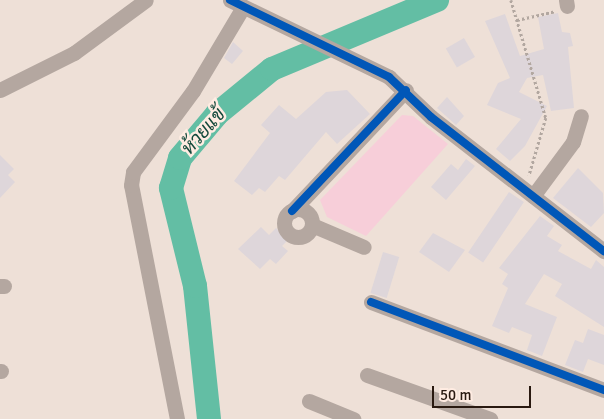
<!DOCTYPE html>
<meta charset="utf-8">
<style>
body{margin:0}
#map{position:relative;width:604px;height:419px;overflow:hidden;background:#eee0d7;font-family:Signika,Sarabun,sans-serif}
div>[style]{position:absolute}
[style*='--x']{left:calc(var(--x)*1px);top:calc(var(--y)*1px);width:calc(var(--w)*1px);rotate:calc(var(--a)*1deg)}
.green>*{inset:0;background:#f7ced9}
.river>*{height:24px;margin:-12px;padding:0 12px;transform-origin:12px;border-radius:12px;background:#63bea4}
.building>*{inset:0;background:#ded6da;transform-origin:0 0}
.path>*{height:2.5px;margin-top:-1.25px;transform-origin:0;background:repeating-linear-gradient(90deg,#b2a7a0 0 2.5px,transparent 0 5px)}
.minor>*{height:15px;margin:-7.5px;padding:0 7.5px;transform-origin:7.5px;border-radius:7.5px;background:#b4a7a0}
.minor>.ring{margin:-7.5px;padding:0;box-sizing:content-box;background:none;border:15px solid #b4a7a0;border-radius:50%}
.cycleway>*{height:8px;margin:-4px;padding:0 4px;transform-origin:4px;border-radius:4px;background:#0057b8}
span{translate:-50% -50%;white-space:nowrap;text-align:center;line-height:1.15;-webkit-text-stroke:5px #ffece2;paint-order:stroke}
.water-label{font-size:19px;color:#13493b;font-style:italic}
.scale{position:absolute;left:432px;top:386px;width:99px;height:22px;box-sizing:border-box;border:2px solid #291910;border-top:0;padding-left:6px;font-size:15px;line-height:18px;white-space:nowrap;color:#291910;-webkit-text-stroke:4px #ffece2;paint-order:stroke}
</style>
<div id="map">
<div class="green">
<i style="clip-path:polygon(402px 115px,413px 116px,448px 144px,366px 236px,327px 217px,320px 200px)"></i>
</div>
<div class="river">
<i style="--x:209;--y:419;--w:134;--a:-96"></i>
<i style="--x:195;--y:286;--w:101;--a:-103.8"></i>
<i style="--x:171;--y:188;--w:31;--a:-73"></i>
<i style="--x:180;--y:158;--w:57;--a:-49.9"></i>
<i style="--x:217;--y:114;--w:71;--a:-39.3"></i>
<i style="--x:272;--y:69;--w:179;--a:-22.7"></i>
</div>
<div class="building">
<i style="clip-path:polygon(558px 13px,562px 32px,570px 33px,573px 46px,568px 47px,574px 108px,551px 111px,543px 75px,527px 78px,519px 92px,547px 106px,525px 146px,510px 161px,496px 149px,521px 119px,487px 105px,498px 83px,510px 78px,485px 21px,505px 14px,520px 56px,544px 49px,538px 17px)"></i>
<i style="left:464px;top:38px;width:22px;height:21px;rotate:60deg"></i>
<i style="clip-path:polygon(233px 42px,243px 51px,232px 64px,224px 58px)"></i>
<i style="clip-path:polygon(347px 90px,370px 114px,337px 144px,326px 132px,285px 180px,279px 176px,265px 192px,259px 188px,252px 195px,234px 181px,270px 133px,261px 125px,279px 105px,296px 119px,326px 92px)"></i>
<i style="clip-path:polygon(447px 97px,464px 116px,456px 125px,437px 108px)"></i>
<i style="clip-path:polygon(0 155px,14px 169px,8px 175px,15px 182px,0 198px)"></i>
<i style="clip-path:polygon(466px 159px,475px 166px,446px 200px,431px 187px,451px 164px,458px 170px)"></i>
<i style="clip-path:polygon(578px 168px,603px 193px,604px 213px,591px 227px,553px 198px)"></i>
<i style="left:509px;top:192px;width:18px;height:73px;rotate:34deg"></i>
<i style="clip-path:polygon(540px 216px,554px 226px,547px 236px,562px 245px,558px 251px,591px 269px,596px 260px,604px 267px,604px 327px,555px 296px,562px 284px,544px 274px,525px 304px,557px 317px,542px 356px,527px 350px,532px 335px,512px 327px,509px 333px,492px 326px,508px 288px,502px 284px,508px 274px,499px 268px)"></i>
<i style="clip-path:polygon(261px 227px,269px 235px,276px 228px,288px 240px,282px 246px,288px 251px,276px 264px,270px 259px,260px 269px,238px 249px)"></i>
<i style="clip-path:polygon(433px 233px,465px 250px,449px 272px,419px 252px)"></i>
<i style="left:383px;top:252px;width:17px;height:43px;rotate:17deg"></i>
<i style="clip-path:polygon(588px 329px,604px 335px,604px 365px,588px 359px,583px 372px,565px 365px,575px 340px,583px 343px)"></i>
</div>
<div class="path">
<i style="--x:511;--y:0;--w:123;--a:73.5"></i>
<i style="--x:546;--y:118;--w:60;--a:106.3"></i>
<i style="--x:517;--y:20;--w:39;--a:-13"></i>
</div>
<div class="minor">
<i style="--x:230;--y:0;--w:177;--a:25.8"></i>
<i style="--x:389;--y:77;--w:58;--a:43.6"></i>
<i style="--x:431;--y:117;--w:219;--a:37.8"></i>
<i style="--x:566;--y:0;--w:6;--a:81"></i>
<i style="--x:0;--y:90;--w:83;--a:-26.6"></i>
<i style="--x:74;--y:53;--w:89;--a:-36.4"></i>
<i style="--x:533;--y:196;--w:67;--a:-53.5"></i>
<i style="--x:573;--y:142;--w:27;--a:-73"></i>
<i class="ring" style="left:284px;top:209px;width:13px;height:13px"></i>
<i style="--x:292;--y:211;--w:166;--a:-46.7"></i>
<i style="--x:312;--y:225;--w:56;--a:22.9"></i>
<i style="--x:0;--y:286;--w:4;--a:0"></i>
<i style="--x:371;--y:302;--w:249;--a:20.7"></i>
<i style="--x:0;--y:371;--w:1;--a:0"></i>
<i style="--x:367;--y:375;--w:131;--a:19.7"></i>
<i style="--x:309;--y:401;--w:48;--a:22.2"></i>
<i style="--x:177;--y:419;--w:238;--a:-101.1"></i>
<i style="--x:131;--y:185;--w:13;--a:-81"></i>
<i style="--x:133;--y:172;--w:101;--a:-53.5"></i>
<i style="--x:193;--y:91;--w:98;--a:-59.2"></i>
</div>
<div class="cycleway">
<i style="--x:230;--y:0;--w:177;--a:25.8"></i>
<i style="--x:389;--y:77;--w:58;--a:43.6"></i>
<i style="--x:431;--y:117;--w:219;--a:37.8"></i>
<i style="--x:292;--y:211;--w:166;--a:-46.7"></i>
<i style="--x:371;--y:302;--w:249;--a:20.7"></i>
</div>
<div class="water-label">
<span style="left:204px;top:132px;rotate:-48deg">ห้วยแข้</span>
</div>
<div class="scale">50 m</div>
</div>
